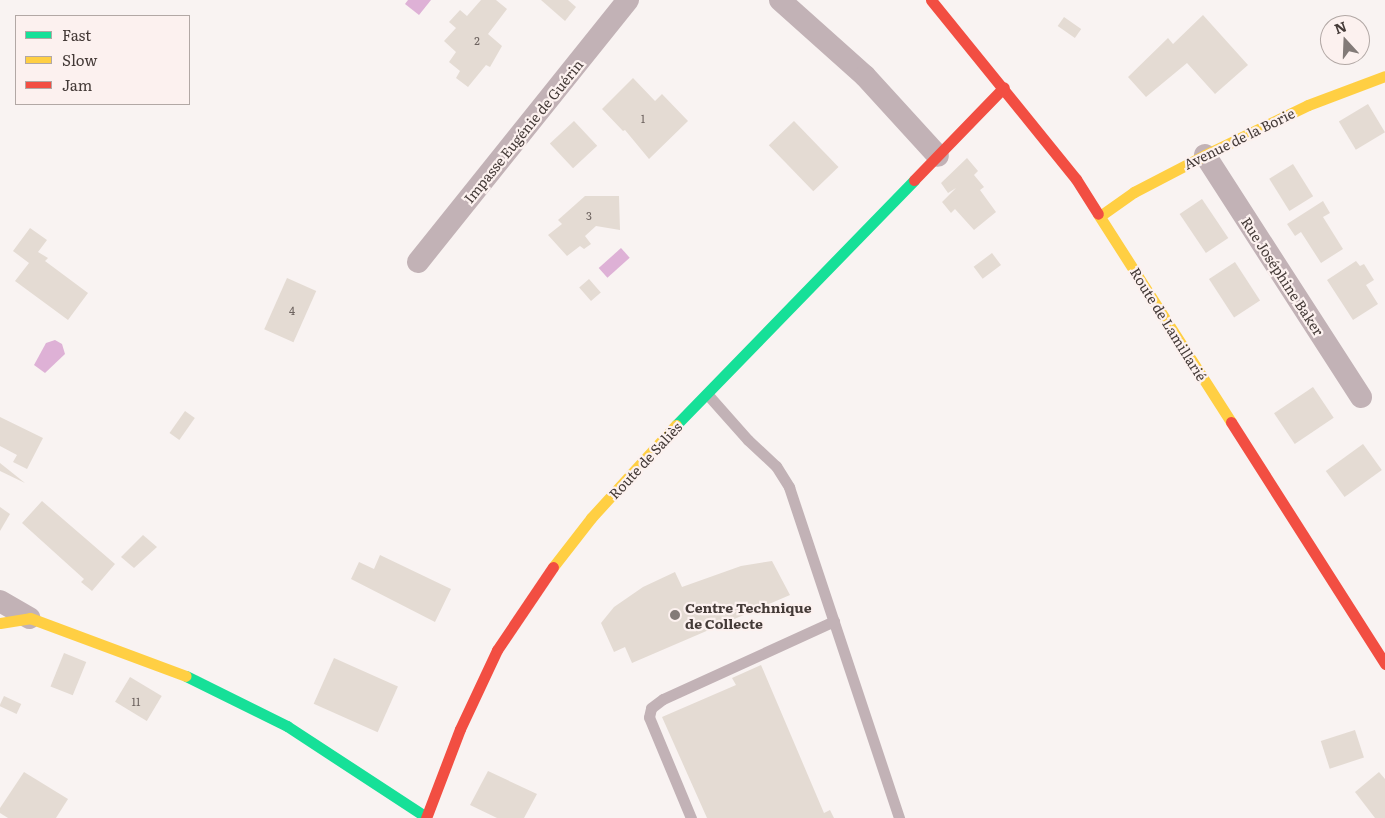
<!DOCTYPE html>
<meta charset="utf-8">
<style>
body{margin:0}
#map{position:relative;width:1385px;height:818px;overflow:hidden;background:#f9f3f2;font-family:Literata,serif}
div>[style]{position:absolute}
[style*='--x']{left:calc(var(--x)*1px);top:calc(var(--y)*1px);width:calc(var(--w)*1px);rotate:calc(var(--a)*1deg)}
.water>*{inset:0;background:#deb1d6;transform-origin:0 0}
.building>*{inset:0;background:#e4dbd3;transform-origin:0 0}
.lane>*{height:11px;margin:-5.5px;padding:0 5.5px;transform-origin:5.5px;border-radius:5.5px;background:#c2b2b6}
.street>*{height:22px;margin:-11px;padding:0 11px;transform-origin:11px;border-radius:11px;background:#c2b2b6}
.fast>*{height:11px;margin:-5.5px;padding:0 5.5px;transform-origin:5.5px;border-radius:5.5px;background:#16e098}
.slow>*{height:11px;margin:-5.5px;padding:0 5.5px;transform-origin:5.5px;border-radius:5.5px;background:#ffcf43}
.jam>*{height:11px;margin:-5.5px;padding:0 5.5px;transform-origin:5.5px;border-radius:5.5px;background:#f24e42}
.dots>*{width:14px;height:14px;translate:-50% -50%;box-sizing:border-box;border:2px solid #fcf1ef;border-radius:50%}
span{translate:-50% -50%;white-space:nowrap;text-align:center;line-height:1.15;-webkit-text-stroke:4.5px #fcf1ef;paint-order:stroke}
.number-label{font-size:11px;color:#6e6460}
.number-label span{-webkit-text-stroke-width:0}
.street-label{font-size:14px;color:#443a37}
.poi-label{font-size:14px;color:#443a37;font-weight:700}
.left{translate:0 -50%;text-align:left}
.legend{position:absolute;left:15px;top:15px;width:175px;height:90px;box-sizing:border-box;background:#fcf1ef;border:1px solid #b2a8a5;margin:0;padding:6px 9px;list-style:none;font-size:15px;color:#443a37}
.legend li{display:flex;align-items:center;gap:10px;height:25px}
.legend b{width:25px;border:1px solid #b2a8a5}
.north{position:absolute;left:1320px;top:15px;width:50px;height:50px;box-sizing:border-box;background:#fcf1ef;border:1px solid #b2a8a5;border-radius:50%;rotate:340deg;font-size:14px;font-weight:700;line-height:20px;text-align:center;color:#443a37}
.north::after{content:'';display:block;margin:auto;width:18px;height:22px;background:#837b78;clip-path:polygon(50% 0,100% 100%,50% 72%,0 100%)}
</style>
<div id="map">
<div class="water">
<i style="clip-path:polygon(408px 0,431px 0,419px 15px,405px 4px)"></i>
<i style="left:621px;top:248px;width:13px;height:30px;rotate:48deg"></i>
<i style="clip-path:polygon(55px 340px,62px 344px,65px 354px,45px 373px,34px 365px,46px 343px)"></i>
</div>
<div class="building">
<i style="clip-path:polygon(481px 0,496px 0,507px 9px,488px 34px,502px 46px,490px 67px,486px 65px,468px 87px,456px 78px,460px 71px,449px 62px,456px 52px,444px 41px,456px 28px,449px 22px,460px 10px,467px 16px)"></i>
<i style="clip-path:polygon(541px 0,568px 0,576px 7px,565px 21px)"></i>
<i style="clip-path:polygon(1203px 15px,1248px 65px,1215px 94px,1187px 63px,1146px 97px,1128px 77px,1168px 38px,1173px 44px)"></i>
<i style="left:1064px;top:17px;width:21px;height:11px;rotate:35deg"></i>
<i style="clip-path:polygon(633px 78px,655px 101px,662px 94px,688px 121px,649px 159px,625px 130px,623px 131px,602px 109px)"></i>
<i style="left:1368px;top:104px;width:33px;height:34px;rotate:59deg"></i>
<i style="left:574px;top:121px;width:34px;height:33px;rotate:47deg"></i>
<i style="left:794px;top:121px;width:64px;height:35px;rotate:46deg"></i>
<i style="clip-path:polygon(967px 158px,978px 171px,974px 175px,984px 187px,980px 190px,996px 212px,974px 230px,955px 209px,951px 213px,942px 202px,956px 188px,948px 193px,941px 183px)"></i>
<i style="left:1293px;top:164px;width:38px;height:28px;rotate:58deg"></i>
<i style="clip-path:polygon(585px 196px,619px 196px,620px 230px,596px 226px,585px 236px,591px 244px,584px 249px,580px 246px,567px 256px,548px 235px,562px 224px,558px 220px)"></i>
<i style="left:1202px;top:199px;width:47px;height:27px;rotate:56deg"></i>
<i style="clip-path:polygon(1323px 201px,1330px 213px,1323px 217px,1343px 249px,1321px 263px,1301px 232px,1295px 236px,1287px 224px)"></i>
<i style="clip-path:polygon(30px 228px,47px 240px,38px 252px,48px 258px,45px 261px,88px 293px,68px 320px,15px 281px,29px 263px,13px 251px)"></i>
<i style="left:992px;top:253px;width:15px;height:23px;rotate:53deg"></i>
<i style="clip-path:polygon(1356px 261px,1360px 266px,1364px 264px,1374px 280px,1366px 285px,1378px 304px,1353px 320px,1327px 280px)"></i>
<i style="left:1235px;top:262px;width:46px;height:31px;rotate:57deg"></i>
<i style="left:287px;top:278px;width:32px;height:56px;rotate:24deg"></i>
<i style="left:589px;top:279px;width:18px;height:13px;rotate:49deg"></i>
<i style="left:1313px;top:387px;width:37px;height:47px;rotate:56deg"></i>
<i style="left:185px;top:411px;width:12px;height:27px;rotate:35deg"></i>
<i style="clip-path:polygon(0 417px,43px 438px,27px 469px,13px 462px,17px 455px,0 446px)"></i>
<i style="left:1363px;top:444px;width:32px;height:46px;rotate:54deg"></i>
<i style="clip-path:polygon(0 463px,25px 483px,0 471px)"></i>
<i style="clip-path:polygon(42px 501px,115px 564px,92px 591px,81px 582px,84px 579px,22px 523px)"></i>
<i style="clip-path:polygon(0 507px,10px 514px,0 531px)"></i>
<i style="clip-path:polygon(143px 535px,157px 547px,134px 568px,121px 557px)"></i>
<i style="clip-path:polygon(380px 555px,451px 589px,435px 622px,351px 579px,359px 562px,374px 569px)"></i>
<i style="clip-path:polygon(772px 561px,790px 595px,632px 663px,625px 647px,614px 652px,601px 623px,614px 607px,643px 587px,675px 572px,682px 587px,741px 566px)"></i>
<i style="left:64px;top:653px;width:24px;height:36px;rotate:22deg"></i>
<i style="left:334px;top:658px;width:70px;height:50px;rotate:24deg"></i>
<i style="clip-path:polygon(761px 665px,824px 813px,830px 810px,834px 818px,707px 818px,662px 717px,736px 685px,732px 678px)"></i>
<i style="left:130px;top:677px;width:37px;height:29px;rotate:31deg"></i>
<i style="left:4px;top:696px;width:19px;height:11px;rotate:25deg"></i>
<i style="left:1355px;top:730px;width:29px;height:36px;rotate:72deg"></i>
<i style="clip-path:polygon(488px 771px,537px 794px,524px 818px,497px 818px,470px 805px)"></i>
<i style="clip-path:polygon(24px 772px,68px 799px,56px 818px,8px 818px,0 813px,0 808px)"></i>
<i style="clip-path:polygon(1379px 772px,1385px 779px,1385px 818px,1375px 818px,1355px 792px)"></i>
</div>
<div class="lane">
<i style="--x:708;--y:395;--w:60;--a:48.4"></i>
<i style="--x:748;--y:440;--w:38;--a:43"></i>
<i style="--x:776;--y:466;--w:25;--a:58"></i>
<i style="--x:789;--y:487;--w:349;--a:71.6"></i>
<i style="--x:691;--y:818;--w:109;--a:-112.6"></i>
<i style="--x:649;--y:717;--w:9;--a:-77"></i>
<i style="--x:651;--y:708;--w:15;--a:-37"></i>
<i style="--x:663;--y:699;--w:188;--a:-24.5"></i>
</div>
<div class="street">
<i style="--x:780;--y:0;--w:114;--a:41.8"></i>
<i style="--x:865;--y:76;--w:108;--a:47.6"></i>
<i style="--x:1205;--y:155;--w:288;--a:57.2"></i>
<i style="--x:418;--y:262;--w:336;--a:-51.3"></i>
<i style="--x:0;--y:601;--w:34;--a:30"></i>
</div>
<div class="fast">
<i style="--x:676;--y:425;--w:342;--a:-45.8"></i>
<i style="--x:186;--y:676;--w:113;--a:26.3"></i>
<i style="--x:287;--y:726;--w:166;--a:33.2"></i>
</div>
<div class="slow">
<i style="--x:1098;--y:214;--w:247;--a:57.4"></i>
<i style="--x:1100;--y:216;--w:42;--a:-35.2"></i>
<i style="--x:1134;--y:192;--w:80;--a:-27.5"></i>
<i style="--x:1205;--y:155;--w:114;--a:-25.9"></i>
<i style="--x:1308;--y:105;--w:82;--a:-20.6"></i>
<i style="--x:553;--y:567;--w:62;--a:-52.2"></i>
<i style="--x:591;--y:518;--w:126;--a:-47.6"></i>
<i style="--x:0;--y:623;--w:30;--a:-9"></i>
<i style="--x:30;--y:618;--w:166;--a:20.4"></i>
</div>
<div class="jam">
<i style="--x:931;--y:0;--w:230;--a:51"></i>
<i style="--x:1076;--y:179;--w:41;--a:57.8"></i>
<i style="--x:914;--y:180;--w:129;--a:-45.9"></i>
<i style="--x:1231;--y:422;--w:287;--a:57.5"></i>
<i style="--x:426;--y:818;--w:95;--a:-69.1"></i>
<i style="--x:460;--y:729;--w:87;--a:-64.9"></i>
<i style="--x:497;--y:650;--w:100;--a:-56"></i>
</div>
<div class="dots">
<i style="left:675px;top:615px;background:#837b78"></i>
</div>
<div class="number-label">
<span style="left:477px;top:40px">2</span>
<span style="left:643px;top:118px">1</span>
<span style="left:589px;top:215px">3</span>
<span style="left:292px;top:310px">4</span>
<span style="left:136px;top:701px">11</span>
</div>
<div class="street-label">
<span style="left:523px;top:131px;rotate:-51deg">Impasse Eugénie de Guérin</span>
<span style="left:1239px;top:138px;rotate:-26deg">Avenue de la Borie</span>
<span style="left:1283px;top:276px;rotate:57deg">Rue Joséphine Baker</span>
<span style="left:1169px;top:324px;rotate:58deg">Route de Lamillarié</span>
<span style="left:645px;top:460px;rotate:-47deg">Route de Saliès</span>
</div>
<div class="poi-label">
<span class="left" style="left:685px;top:615px">Centre Technique<br>de Collecte</span>
</div>
<ul class="legend">
<li><b style="height:6px;background:#16e098"></b>Fast</li>
<li><b style="height:6px;background:#ffcf43"></b>Slow</li>
<li><b style="height:6px;background:#f24e42"></b>Jam</li>
</ul>
<div class="north">N</div>
</div>
